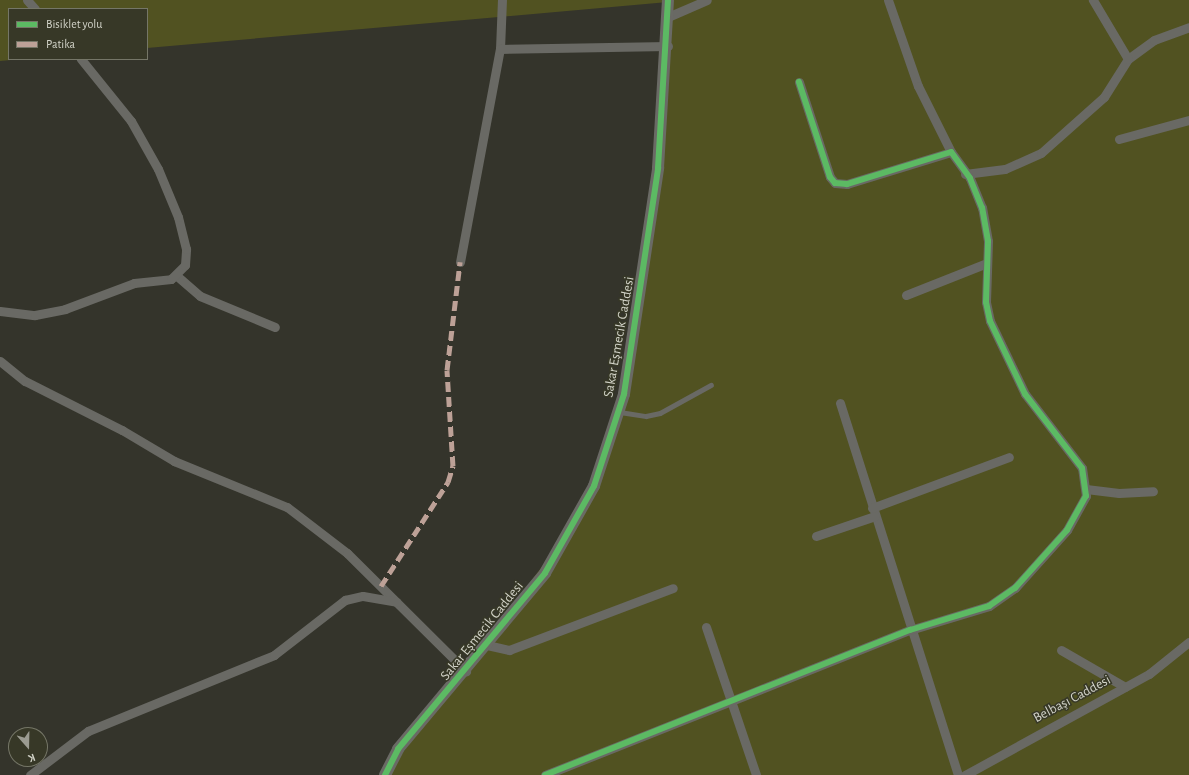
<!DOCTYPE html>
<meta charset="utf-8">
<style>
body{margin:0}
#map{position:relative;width:1189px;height:775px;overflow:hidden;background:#34342b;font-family:"Alegreya Sans",sans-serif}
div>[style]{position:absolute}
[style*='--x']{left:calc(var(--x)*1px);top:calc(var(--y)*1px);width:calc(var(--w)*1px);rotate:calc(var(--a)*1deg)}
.green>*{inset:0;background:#515221}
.lane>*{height:4.5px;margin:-2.25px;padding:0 2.25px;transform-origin:2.25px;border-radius:2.25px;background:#696964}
.street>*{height:9px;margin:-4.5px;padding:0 4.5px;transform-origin:4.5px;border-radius:4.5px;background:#696964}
.secondary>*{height:12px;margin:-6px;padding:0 6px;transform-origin:6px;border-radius:6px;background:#6a6a65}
.quiet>*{height:5px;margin-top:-2.5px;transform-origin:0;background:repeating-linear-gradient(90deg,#bda197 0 10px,transparent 0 15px)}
.cycleway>*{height:6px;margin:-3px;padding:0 3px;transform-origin:3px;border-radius:3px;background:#5cba63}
span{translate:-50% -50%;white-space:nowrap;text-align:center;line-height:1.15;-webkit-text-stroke:3px #373827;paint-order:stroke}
.street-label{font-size:14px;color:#d2d3c8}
.legend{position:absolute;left:8px;top:8px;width:140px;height:52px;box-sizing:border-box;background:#373827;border:1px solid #757667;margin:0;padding:5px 7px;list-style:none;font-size:12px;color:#d2d3c8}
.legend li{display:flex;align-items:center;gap:8px;height:20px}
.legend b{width:20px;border:1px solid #757667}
.north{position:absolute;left:8px;top:727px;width:40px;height:40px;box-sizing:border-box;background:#373827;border:1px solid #757667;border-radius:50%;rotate:160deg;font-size:11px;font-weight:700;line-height:16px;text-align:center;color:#d2d3c8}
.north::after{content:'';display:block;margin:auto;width:14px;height:18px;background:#9b9b91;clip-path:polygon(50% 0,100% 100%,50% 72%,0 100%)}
</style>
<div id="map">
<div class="green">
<i style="clip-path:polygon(0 0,1189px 0,1189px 775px,386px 775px,567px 533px,610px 439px,641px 289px,668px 2px,147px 48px,147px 9px,9px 9px,9px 59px,22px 59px,0 61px)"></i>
</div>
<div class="lane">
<i style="--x:620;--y:412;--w:26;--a:9"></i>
<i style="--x:646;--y:416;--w:14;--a:-12"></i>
<i style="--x:660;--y:413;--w:58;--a:-28.8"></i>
</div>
<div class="street">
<i style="--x:27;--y:0;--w:12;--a:48"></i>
<i style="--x:888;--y:0;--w:91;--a:70.8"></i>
<i style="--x:918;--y:86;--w:74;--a:63.4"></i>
<i style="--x:670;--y:16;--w:40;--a:-23.4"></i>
<i style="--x:500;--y:49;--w:49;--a:-87.7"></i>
<i style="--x:1128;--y:59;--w:32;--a:-36"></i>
<i style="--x:1154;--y:40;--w:37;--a:-20"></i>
<i style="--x:1119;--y:139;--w:73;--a:-15.2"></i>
<i style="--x:965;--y:174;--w:40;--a:-7.1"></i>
<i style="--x:1005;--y:169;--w:39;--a:-24"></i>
<i style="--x:1041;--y:153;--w:84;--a:-41.6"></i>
<i style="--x:1104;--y:97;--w:45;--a:-57.7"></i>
<i style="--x:1128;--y:59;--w:69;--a:-120.7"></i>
<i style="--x:460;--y:262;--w:217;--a:-79.4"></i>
<i style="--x:500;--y:49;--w:168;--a:-1"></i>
<i style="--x:177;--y:276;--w:30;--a:41"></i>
<i style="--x:200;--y:296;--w:81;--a:22.5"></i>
<i style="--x:906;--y:295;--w:87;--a:-21.6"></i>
<i style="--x:0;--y:311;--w:35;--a:7"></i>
<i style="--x:35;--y:315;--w:31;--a:-11"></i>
<i style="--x:65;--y:309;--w:74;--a:-20.6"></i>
<i style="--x:134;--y:283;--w:37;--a:-6"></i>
<i style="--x:171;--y:279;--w:20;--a:-45"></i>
<i style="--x:185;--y:265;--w:16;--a:-86"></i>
<i style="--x:186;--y:249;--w:33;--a:-104"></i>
<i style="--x:178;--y:217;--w:52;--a:-112.6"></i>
<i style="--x:158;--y:169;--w:55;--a:-119.4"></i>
<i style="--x:131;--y:121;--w:80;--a:-128.9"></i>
<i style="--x:0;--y:361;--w:32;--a:39"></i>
<i style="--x:25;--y:381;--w:109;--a:26.8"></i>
<i style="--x:122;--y:430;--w:61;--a:30.8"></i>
<i style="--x:174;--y:461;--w:122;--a:22.2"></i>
<i style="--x:287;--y:507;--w:76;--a:37.5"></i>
<i style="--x:347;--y:553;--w:168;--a:44.8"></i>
<i style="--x:840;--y:403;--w:390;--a:72.4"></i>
<i style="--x:1086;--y:489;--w:33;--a:7"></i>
<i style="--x:1119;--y:493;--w:34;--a:-3"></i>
<i style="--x:872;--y:508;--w:146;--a:-20.4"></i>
<i style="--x:816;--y:536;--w:62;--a:-18.7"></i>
<i style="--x:706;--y:627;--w:156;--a:71.3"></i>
<i style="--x:487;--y:645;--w:23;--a:13"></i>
<i style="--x:509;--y:650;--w:175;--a:-20.7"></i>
<i style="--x:1061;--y:650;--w:74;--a:30"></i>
<i style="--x:30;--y:775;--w:73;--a:-37.2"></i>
<i style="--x:88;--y:731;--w:201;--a:-22.2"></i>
<i style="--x:274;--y:655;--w:90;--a:-37.8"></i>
<i style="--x:345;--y:600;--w:18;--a:-13"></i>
<i style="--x:363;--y:596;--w:34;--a:10"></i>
<i style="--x:545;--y:775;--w:393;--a:-21.7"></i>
<i style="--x:910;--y:630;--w:83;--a:-16.9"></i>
<i style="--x:989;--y:606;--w:32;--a:-35"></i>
<i style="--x:1015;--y:588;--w:78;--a:-48.1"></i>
<i style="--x:1067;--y:530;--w:39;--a:-61"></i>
<i style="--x:1086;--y:496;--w:28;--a:-98"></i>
<i style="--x:1082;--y:468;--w:93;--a:-127.6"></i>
<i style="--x:1025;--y:394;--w:81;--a:-115.6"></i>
<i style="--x:990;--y:321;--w:19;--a:-102"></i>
<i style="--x:986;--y:302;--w:61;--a:-88.1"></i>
<i style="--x:988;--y:241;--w:34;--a:-100"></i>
<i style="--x:982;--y:208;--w:32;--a:-112"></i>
<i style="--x:970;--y:178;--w:32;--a:-126"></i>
<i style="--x:951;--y:152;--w:109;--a:162.9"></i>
<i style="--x:847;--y:184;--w:12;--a:-175"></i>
<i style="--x:835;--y:183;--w:8;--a:-130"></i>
<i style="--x:830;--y:177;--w:100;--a:-108.1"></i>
<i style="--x:965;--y:775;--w:210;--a:-28.8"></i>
<i style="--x:1149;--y:674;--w:51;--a:-38.7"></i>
</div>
<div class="secondary">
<i style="--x:385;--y:775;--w:29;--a:-63"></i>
<i style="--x:398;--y:749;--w:229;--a:-50.1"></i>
<i style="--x:545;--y:573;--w:100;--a:-60.6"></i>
<i style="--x:594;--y:486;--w:97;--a:-71.9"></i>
<i style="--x:624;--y:394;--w:229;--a:-81.4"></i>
<i style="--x:658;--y:168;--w:168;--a:-86.6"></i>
</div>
<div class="quiet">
<i style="--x:381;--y:586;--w:124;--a:-57.2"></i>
<i style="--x:448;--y:482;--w:17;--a:-73"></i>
<i style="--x:453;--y:466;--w:96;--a:-93.6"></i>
<i style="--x:447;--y:370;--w:109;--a:-83.1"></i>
</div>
<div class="cycleway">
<i style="--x:385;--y:775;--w:29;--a:-63"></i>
<i style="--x:398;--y:749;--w:229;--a:-50.1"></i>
<i style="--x:545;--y:573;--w:100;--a:-60.6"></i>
<i style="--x:594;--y:486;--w:97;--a:-71.9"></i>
<i style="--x:624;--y:394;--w:229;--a:-81.4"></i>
<i style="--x:658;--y:168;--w:168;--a:-86.6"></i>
<i style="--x:545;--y:775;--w:393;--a:-21.7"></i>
<i style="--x:910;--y:630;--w:83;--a:-16.9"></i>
<i style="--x:989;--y:606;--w:32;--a:-35"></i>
<i style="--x:1015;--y:588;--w:78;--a:-48.1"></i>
<i style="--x:1067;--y:530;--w:39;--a:-61"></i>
<i style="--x:1086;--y:496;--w:28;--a:-98"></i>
<i style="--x:1082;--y:468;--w:93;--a:-127.6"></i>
<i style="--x:1025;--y:394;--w:81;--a:-115.6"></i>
<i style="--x:990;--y:321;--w:19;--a:-102"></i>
<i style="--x:986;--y:302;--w:61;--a:-88.1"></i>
<i style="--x:988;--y:241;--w:34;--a:-100"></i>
<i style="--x:982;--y:208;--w:32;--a:-112"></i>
<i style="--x:970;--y:178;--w:32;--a:-126"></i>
<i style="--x:951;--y:152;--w:109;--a:162.9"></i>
<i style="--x:847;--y:184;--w:12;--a:-175"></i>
<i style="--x:835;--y:183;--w:8;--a:-130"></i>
<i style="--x:830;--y:177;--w:100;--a:-108.1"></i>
</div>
<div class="street-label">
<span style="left:619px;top:337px;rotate:-80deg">Sakar Eşmecik Caddesi</span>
<span style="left:482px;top:631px;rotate:-51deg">Sakar Eşmecik Caddesi</span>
<span style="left:1072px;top:699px;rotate:-28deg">Belbaşı Caddesi</span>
</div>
<ul class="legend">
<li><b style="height:5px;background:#5cba63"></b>Bisiklet yolu</li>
<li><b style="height:5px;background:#bda197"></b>Patika</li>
</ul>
<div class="north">K</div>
</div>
